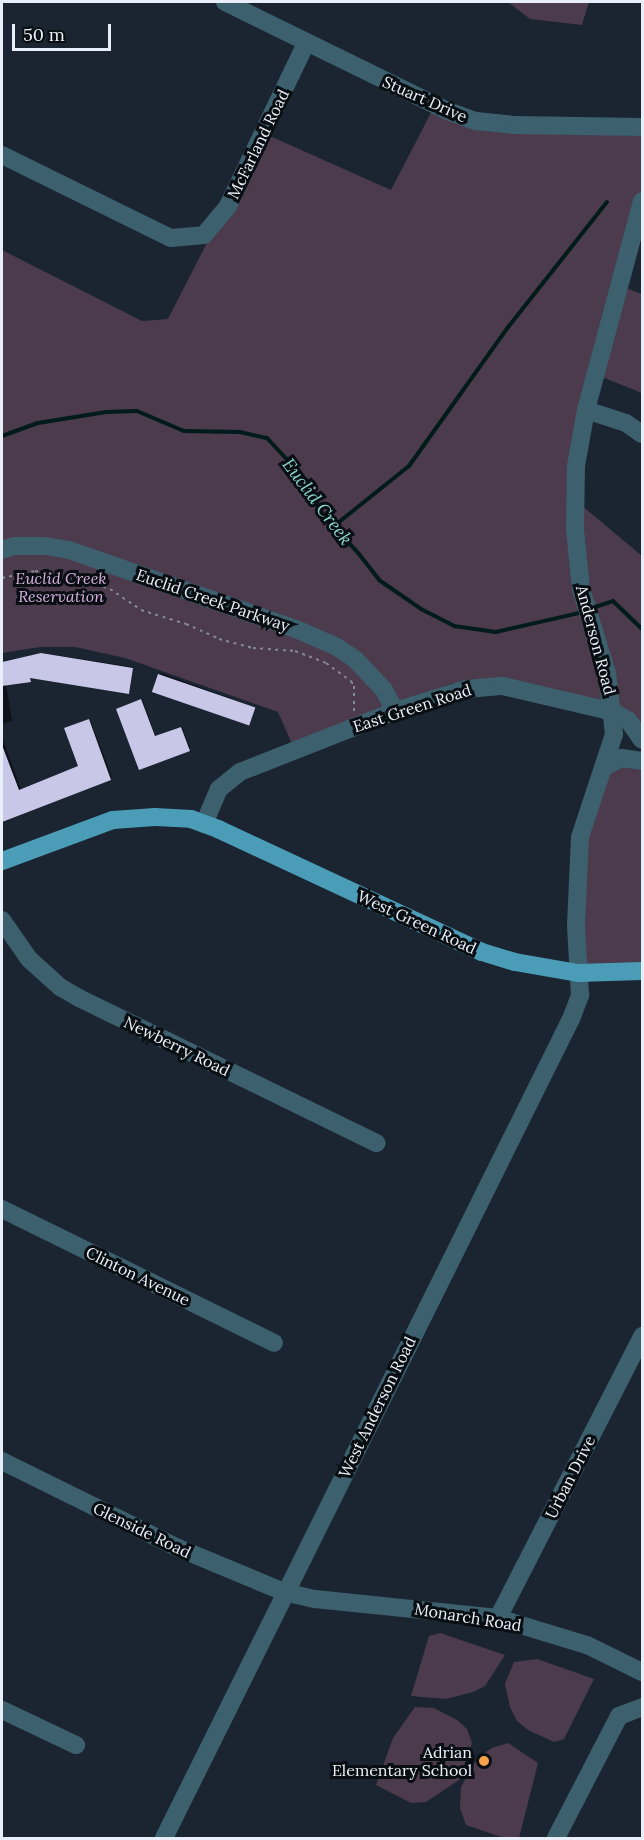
<!DOCTYPE html>
<style>
body{margin:0}
#map{position:relative;width:644px;height:1840px;overflow:hidden;background:#1b2532;font-family:Lora,serif}
div>[style]{position:absolute}
[style*='--x']{left:calc(var(--x)*1px);top:calc(var(--y)*1px);width:calc(var(--w)*1px);rotate:calc(var(--a)*1deg)}
.green>*{inset:0;background:#4b3b4d}
.shadow>*{inset:0;background:#0007;transform-origin:0 0}
.stream>*{height:4px;margin:-2px;padding:0 2px;transform-origin:2px;border-radius:2px;background:#001b19}
.building>*{inset:0;background:#c9c7e7;transform-origin:0 0}
.path>*{height:2px;margin-top:-1px;transform-origin:0;background:repeating-linear-gradient(90deg,#828a95 0 3px,transparent 0 7.5px)}
.minor>*{height:18px;margin:-9px;padding:0 9px;transform-origin:9px;border-radius:9px;background:#3c606d}
.major>*{height:18px;margin:-9px;padding:0 9px;transform-origin:9px;border-radius:9px;background:#4a9cb7}
.dots>*{width:16px;height:16px;translate:-50% -50%;box-sizing:border-box;border:3px solid #090e13;border-radius:50%}
span{translate:-50% -50%;white-space:nowrap;text-align:center;line-height:1.15;-webkit-text-stroke:6px #090e13;paint-order:stroke}
.street-label{font-size:16px;color:#e9eff8}
.park-label{font-size:16px;color:#d7b1de;font-style:italic}
.poi-label{font-size:16px;color:#e9eff8}
.right{translate:-100% -50%;text-align:right}
.water-label{font-size:18px;color:#8ad4ce;font-style:italic}
.frame{position:absolute;inset:0;border:3px solid #e9eff8;pointer-events:none}
.scale{position:absolute;left:12px;top:24px;width:99px;height:27px;box-sizing:border-box;border:3px solid #e9eff8;border-top:0;padding-left:8px;font-size:18px;line-height:21px;white-space:nowrap;color:#e9eff8;-webkit-text-stroke:4px #090e13;paint-order:stroke}
</style>
<div id="map">
<div class="green">
<i style="clip-path:polygon(508px 2px,507px 2px,589px 2px,582px 25px,530px 19px)"></i>
<i style="clip-path:polygon(435px 105px,445px 110px,642px 127px,642px 201px,620px 286px,642px 294px,642px 393px,597px 375px,574px 499px,642px 556px,642px 740px,621px 715px,466px 689px,453px 683px,292px 744px,278px 712px,125px 658px,75px 647px,40px 647px,2px 653px,2px 250px,142px 321px,168px 319px,263px 133px,391px 190px)"></i>
<i style="clip-path:polygon(642px 761px,642px 971px,578px 973px,577px 864px,603px 768px)"></i>
<i style="clip-path:polygon(440px 1633px,505px 1655px,485px 1686px,473px 1692px,446px 1699px,411px 1696px,429px 1636px)"></i>
<i style="clip-path:polygon(537px 1659px,594px 1679px,564px 1739px,554px 1742px,528px 1730px,517px 1721px,510px 1707px,505px 1684px,514px 1662px)"></i>
<i style="clip-path:polygon(415px 1707px,434px 1708px,457px 1720px,467px 1729px,472px 1743px,459px 1780px,426px 1802px,411px 1803px,376px 1785px,393px 1738px)"></i>
<i style="clip-path:polygon(508px 1743px,538px 1763px,519px 1838px,504px 1838px,466px 1825px,460px 1808px,461px 1787px,478px 1757px,492px 1748px)"></i>
</div>
<div class="shadow">
<i style="clip-path:polygon(43px 653px,133px 667px,130px 691px,31px 676px,30px 680px,6px 684px,12px 721px,2px 724px,2px 661px)"></i>
<i style="left:161px;top:673px;width:100px;height:19px;rotate:20deg"></i>
<i style="clip-path:polygon(142px 699px,156px 736px,182px 726px,190px 748px,140px 768px,118px 709px)"></i>
<i style="clip-path:polygon(90px 719px,112px 777px,4px 819px,2px 812px,2px 737px,21px 789px,80px 766px,67px 727px)"></i>
</div>
<div class="stream">
<i style="--x:2;--y:436;--w:38;--a:-20"></i>
<i style="--x:38;--y:423;--w:69;--a:-9.2"></i>
<i style="--x:106;--y:412;--w:31;--a:-2"></i>
<i style="--x:137;--y:411;--w:51;--a:23.1"></i>
<i style="--x:184;--y:431;--w:56;--a:1"></i>
<i style="--x:240;--y:432;--w:28;--a:13"></i>
<i style="--x:267;--y:438;--w:57;--a:47.1"></i>
<i style="--x:306;--y:480;--w:39;--a:64"></i>
<i style="--x:323;--y:515;--w:53;--a:47.3"></i>
<i style="--x:359;--y:554;--w:33;--a:52"></i>
<i style="--x:379;--y:580;--w:51;--a:34.6"></i>
<i style="--x:421;--y:609;--w:37;--a:27"></i>
<i style="--x:454;--y:626;--w:42;--a:8.1"></i>
<i style="--x:496;--y:632;--w:89;--a:-12.9"></i>
<i style="--x:334;--y:526;--w:96;--a:-38.7"></i>
<i style="--x:409;--y:466;--w:172;--a:-54.5"></i>
<i style="--x:509;--y:326;--w:158;--a:-51.7"></i>
<i style="--x:592;--y:608;--w:22;--a:-18"></i>
<i style="--x:613;--y:601;--w:40;--a:44"></i>
</div>
<div class="building">
<i style="clip-path:polygon(41px 653px,133px 668px,129px 694px,30px 678px,31px 682px,2px 686px,2px 662px)"></i>
<i style="left:158px;top:674px;width:103px;height:19px;rotate:19deg"></i>
<i style="clip-path:polygon(141px 699px,155px 736px,181px 727px,190px 751px,139px 770px,116px 709px)"></i>
<i style="clip-path:polygon(89px 719px,111px 780px,2px 822px,2px 745px,19px 790px,78px 766px,64px 728px)"></i>
</div>
<div class="path">
<i style="--x:2;--y:578;--w:34;--a:-12"></i>
<i style="--x:35;--y:571;--w:40;--a:8.5"></i>
<i style="--x:75;--y:577;--w:37;--a:19"></i>
<i style="--x:110;--y:589;--w:37;--a:34"></i>
<i style="--x:141;--y:610;--w:47;--a:17.3"></i>
<i style="--x:186;--y:624;--w:36;--a:24"></i>
<i style="--x:219;--y:639;--w:35;--a:15"></i>
<i style="--x:253;--y:648;--w:42;--a:4.1"></i>
<i style="--x:295;--y:651;--w:33;--a:21"></i>
<i style="--x:326;--y:663;--w:31;--a:36"></i>
<i style="--x:351;--y:681;--w:6;--a:59"></i>
<i style="--x:354;--y:686;--w:25;--a:90"></i>
</div>
<div class="minor">
<i style="--x:225;--y:2;--w:245;--a:26.1"></i>
<i style="--x:445;--y:110;--w:33;--a:20"></i>
<i style="--x:476;--y:121;--w:37;--a:6"></i>
<i style="--x:513;--y:125;--w:129;--a:0.9"></i>
<i style="--x:2;--y:155;--w:188;--a:26.2"></i>
<i style="--x:171;--y:238;--w:33;--a:-5"></i>
<i style="--x:204;--y:235;--w:38;--a:-50"></i>
<i style="--x:228;--y:206;--w:181;--a:-64.4"></i>
<i style="--x:586;--y:410;--w:42;--a:18"></i>
<i style="--x:626;--y:423;--w:19;--a:35"></i>
<i style="--x:2;--y:550;--w:13;--a:-18"></i>
<i style="--x:14;--y:546;--w:32;--a:0"></i>
<i style="--x:46;--y:546;--w:23;--a:10"></i>
<i style="--x:69;--y:550;--w:240;--a:19.2"></i>
<i style="--x:296;--y:629;--w:45;--a:23.7"></i>
<i style="--x:337;--y:647;--w:22;--a:34"></i>
<i style="--x:355;--y:659;--w:42;--a:46.9"></i>
<i style="--x:384;--y:690;--w:24;--a:62"></i>
<i style="--x:603;--y:768;--w:21;--a:-29"></i>
<i style="--x:621;--y:758;--w:21;--a:8"></i>
<i style="--x:204;--y:824;--w:38;--a:-67"></i>
<i style="--x:219;--y:789;--w:27;--a:-39"></i>
<i style="--x:240;--y:772;--w:167;--a:-21.5"></i>
<i style="--x:395;--y:711;--w:74;--a:-17.2"></i>
<i style="--x:466;--y:689;--w:37;--a:-5"></i>
<i style="--x:503;--y:686;--w:114;--a:13.2"></i>
<i style="--x:614;--y:712;--w:16;--a:30"></i>
<i style="--x:628;--y:720;--w:24;--a:55"></i>
<i style="--x:2;--y:920;--w:47;--a:55.3"></i>
<i style="--x:29;--y:959;--w:42;--a:42.1"></i>
<i style="--x:60;--y:987;--w:22;--a:30"></i>
<i style="--x:79;--y:998;--w:331;--a:26"></i>
<i style="--x:2;--y:1209;--w:303;--a:26.2"></i>
<i style="--x:2;--y:1461;--w:194;--a:26.3"></i>
<i style="--x:176;--y:1547;--w:117;--a:22.6"></i>
<i style="--x:284;--y:1592;--w:32;--a:13"></i>
<i style="--x:315;--y:1599;--w:184;--a:5.9"></i>
<i style="--x:498;--y:1618;--w:93;--a:16.9"></i>
<i style="--x:587;--y:1645;--w:61;--a:26.1"></i>
<i style="--x:498;--y:1618;--w:317;--a:-62.9"></i>
<i style="--x:2;--y:1710;--w:82;--a:25.3"></i>
<i style="--x:164;--y:1838;--w:915;--a:-63.58"></i>
<i style="--x:571;--y:1019;--w:26;--a:-69"></i>
<i style="--x:580;--y:995;--w:70;--a:-93.3"></i>
<i style="--x:576;--y:925;--w:88;--a:-87.4"></i>
<i style="--x:580;--y:837;--w:108;--a:-71.7"></i>
<i style="--x:614;--y:734;--w:61;--a:-96.5"></i>
<i style="--x:607;--y:673;--w:88;--a:-107.2"></i>
<i style="--x:581;--y:589;--w:60;--a:-95.7"></i>
<i style="--x:575;--y:529;--w:63;--a:-89.1"></i>
<i style="--x:576;--y:466;--w:57;--a:-79.9"></i>
<i style="--x:586;--y:410;--w:216;--a:-75"></i>
<i style="--x:556;--y:1838;--w:137;--a:-62.7"></i>
<i style="--x:619;--y:1716;--w:25;--a:-21"></i>
</div>
<div class="major">
<i style="--x:2;--y:861;--w:118;--a:-20.3"></i>
<i style="--x:113;--y:820;--w:42;--a:-4.1"></i>
<i style="--x:155;--y:817;--w:36;--a:3"></i>
<i style="--x:191;--y:819;--w:29;--a:20"></i>
<i style="--x:218;--y:829;--w:291;--a:25"></i>
<i style="--x:482;--y:952;--w:34;--a:17"></i>
<i style="--x:515;--y:962;--w:64;--a:9.9"></i>
<i style="--x:578;--y:973;--w:64;--a:-1.8"></i>
</div>
<div class="dots">
<i style="left:484px;top:1761px;background:#f9a04c"></i>
</div>
<div class="street-label">
<span style="left:425px;top:99px;rotate:24deg">Stuart Drive</span>
<span style="left:258px;top:144px;rotate:-64deg">McFarland Road</span>
<span style="left:213px;top:600px;rotate:19deg">Euclid Creek Parkway</span>
<span style="left:596px;top:640px;rotate:75deg">Anderson Road</span>
<span style="left:412px;top:708px;rotate:-18deg">East Green Road</span>
<span style="left:417px;top:922px;rotate:25deg">West Green Road</span>
<span style="left:177px;top:1046px;rotate:26deg">Newberry Road</span>
<span style="left:138px;top:1276px;rotate:26deg">Clinton Avenue</span>
<span style="left:377px;top:1407px;rotate:-64deg">West Anderson Road</span>
<span style="left:570px;top:1477px;rotate:-63deg">Urban Drive</span>
<span style="left:142px;top:1530px;rotate:26deg">Glenside Road</span>
<span style="left:468px;top:1617px;rotate:9deg">Monarch Road</span>
</div>
<div class="park-label">
<span style="left:61px;top:587px">Euclid Creek<br>Reservation</span>
</div>
<div class="poi-label">
<span class="right" style="left:472px;top:1761px">Adrian<br>Elementary School</span>
</div>
<div class="water-label">
<span style="left:317px;top:502px;rotate:53deg">Euclid Creek</span>
</div>
<div class="frame"></div>
<div class="scale">50 m</div>
</div>
